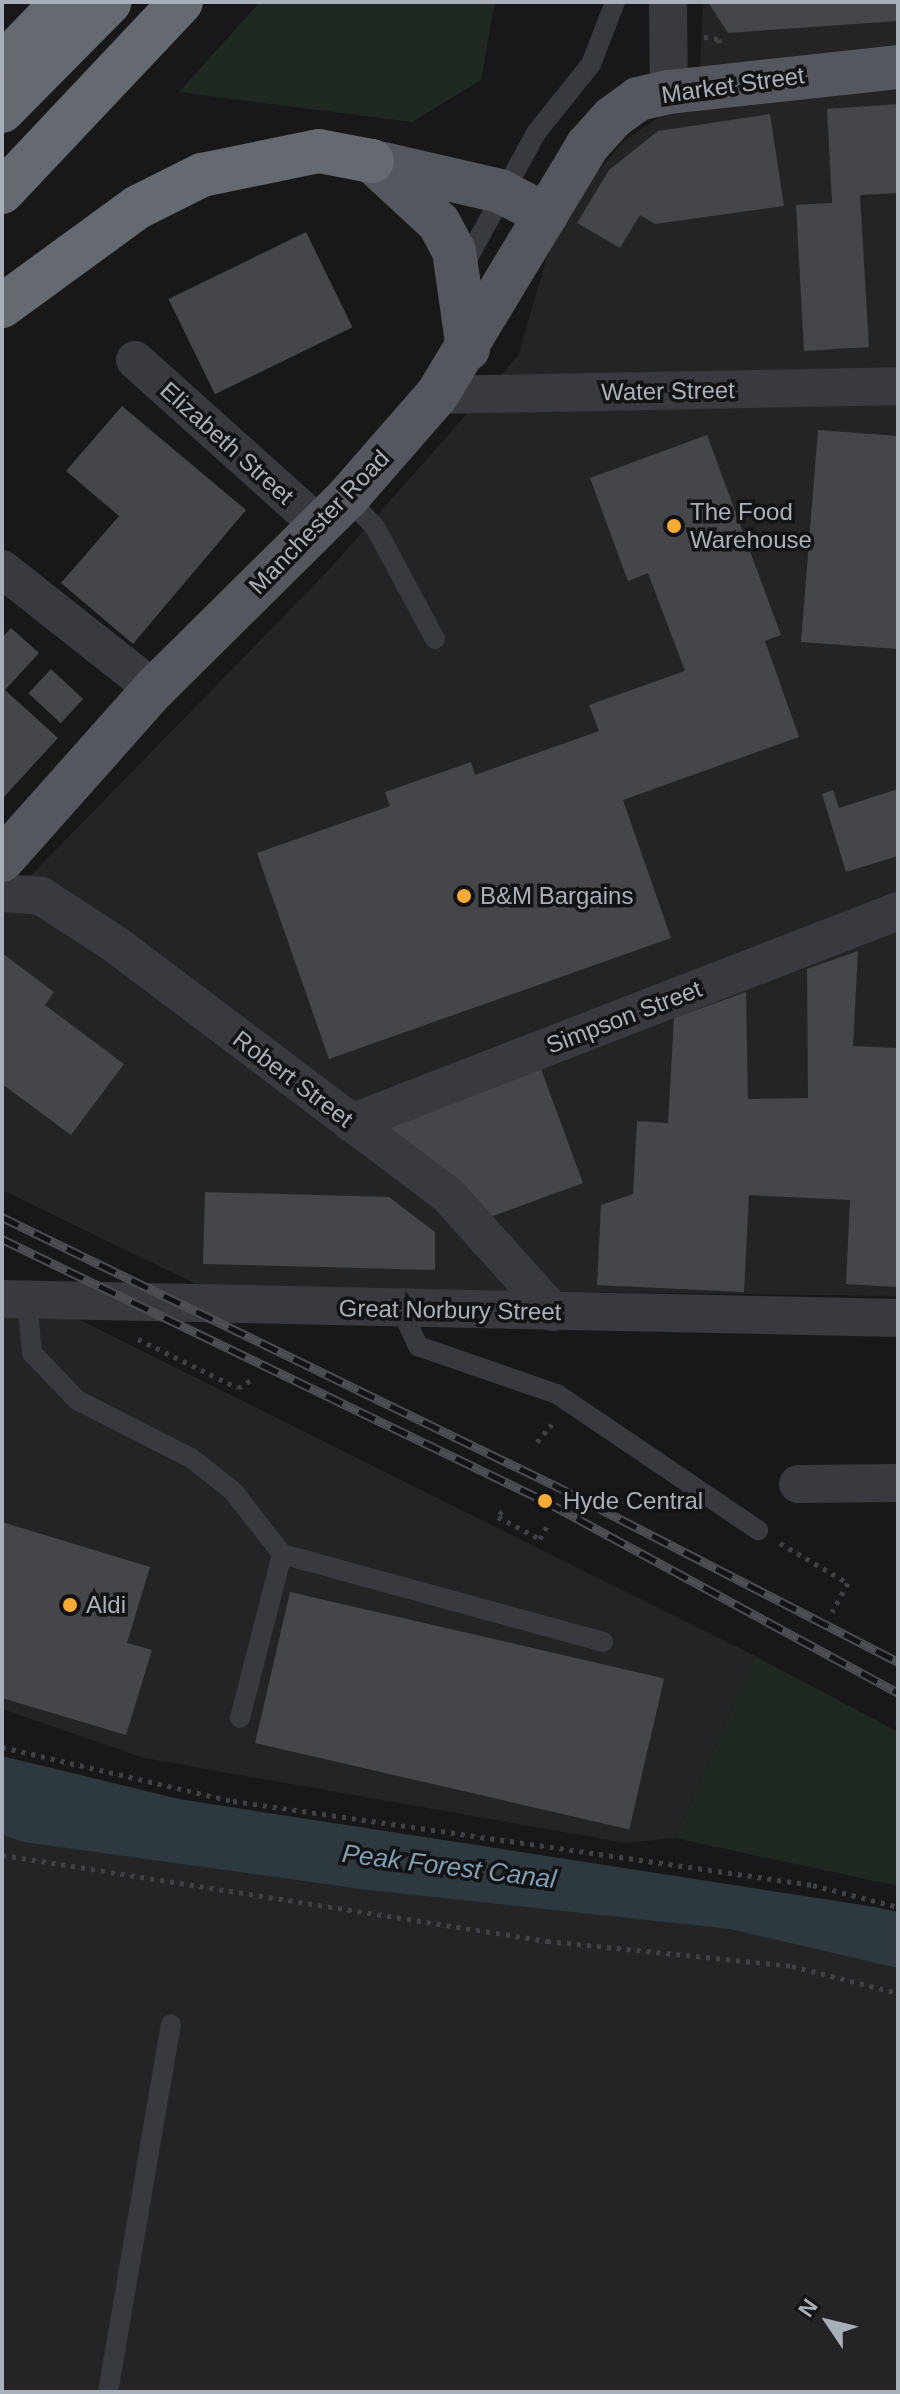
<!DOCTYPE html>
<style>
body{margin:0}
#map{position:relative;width:900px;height:2394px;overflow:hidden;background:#18181a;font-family:Arial,sans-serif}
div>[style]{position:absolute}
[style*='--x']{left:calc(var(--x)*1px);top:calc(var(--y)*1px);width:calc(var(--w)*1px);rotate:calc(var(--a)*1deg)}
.built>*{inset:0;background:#242427}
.green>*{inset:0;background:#202921}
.water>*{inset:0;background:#2e383f}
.building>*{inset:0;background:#44464a;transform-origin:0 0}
.path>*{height:5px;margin-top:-2.5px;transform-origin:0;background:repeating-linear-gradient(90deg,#3f4146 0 4px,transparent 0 10px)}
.lane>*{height:20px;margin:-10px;padding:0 10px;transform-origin:10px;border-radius:10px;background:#393a3f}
.street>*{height:38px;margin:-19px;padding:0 19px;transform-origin:19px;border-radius:19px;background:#393a3f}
.primary>*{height:44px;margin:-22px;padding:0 22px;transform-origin:22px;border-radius:22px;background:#55575e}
.highway>*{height:44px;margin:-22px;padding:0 22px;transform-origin:22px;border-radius:22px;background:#656970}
.rail>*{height:9px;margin-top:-4.5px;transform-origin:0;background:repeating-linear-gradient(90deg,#131315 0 18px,#4c4e54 0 36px);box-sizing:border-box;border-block:2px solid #4c4e54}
.dots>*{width:22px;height:22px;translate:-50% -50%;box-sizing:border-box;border:4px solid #131315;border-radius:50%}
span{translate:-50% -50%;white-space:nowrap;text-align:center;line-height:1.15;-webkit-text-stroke:7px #131315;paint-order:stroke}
.street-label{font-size:24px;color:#aab0ba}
.poi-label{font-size:24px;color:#aab0ba}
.left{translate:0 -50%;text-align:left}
.water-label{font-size:26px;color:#819fb5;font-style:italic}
.frame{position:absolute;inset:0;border:4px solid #aab0ba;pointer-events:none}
.north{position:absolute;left:788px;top:2282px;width:80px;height:80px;-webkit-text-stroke:6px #131315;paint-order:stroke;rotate:305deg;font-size:22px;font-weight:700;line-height:32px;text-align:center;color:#aab0ba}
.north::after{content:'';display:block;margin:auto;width:28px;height:36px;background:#aab0ba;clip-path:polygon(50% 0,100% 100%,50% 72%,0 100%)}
</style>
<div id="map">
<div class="built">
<i style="clip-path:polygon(703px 2px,898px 2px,898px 1296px,202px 1287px,2px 1190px,2px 905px,326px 573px,518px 356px,559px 216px,624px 141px,699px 90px)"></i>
<i style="clip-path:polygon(2px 1281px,755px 1656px,675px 1838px,626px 1843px,144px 1758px,2px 1709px)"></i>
<i style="clip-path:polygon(2px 1788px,898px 1938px,898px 2392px,2px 2392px)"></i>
</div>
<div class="green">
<i style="clip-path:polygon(260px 2px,495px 2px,481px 80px,412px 122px,179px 92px)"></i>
<i style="clip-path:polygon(755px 1656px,898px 1732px,898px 1886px,675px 1838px)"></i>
</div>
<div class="water">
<i style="clip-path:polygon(2px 1756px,179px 1799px,875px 1907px,898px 1912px,898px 1968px,730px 1929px,368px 1890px,24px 1842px,2px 1835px)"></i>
</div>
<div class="building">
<i style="clip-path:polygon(708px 2px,898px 2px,898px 21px,728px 33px)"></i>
<i style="clip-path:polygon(898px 104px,898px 193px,860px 195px,869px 347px,804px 351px,796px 205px,832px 203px,827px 109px)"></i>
<i style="clip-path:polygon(770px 114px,784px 206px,655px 224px,640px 215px,620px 248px,577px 223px,609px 170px,658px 131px)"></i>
<i style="left:306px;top:232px;width:106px;height:153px;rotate:64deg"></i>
<i style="clip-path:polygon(122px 406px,246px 510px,133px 644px,61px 583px,119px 516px,66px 471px)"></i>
<i style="clip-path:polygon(818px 430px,898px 436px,898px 649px,801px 642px)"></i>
<i style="clip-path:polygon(707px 435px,781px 635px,765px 641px,799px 737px,623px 800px,671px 938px,329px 1059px,257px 853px,390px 806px,385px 792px,471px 762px,475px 775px,599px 731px,589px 705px,685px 671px,648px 573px,628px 581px,590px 478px)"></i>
<i style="clip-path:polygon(11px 628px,39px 653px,5px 690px,58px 738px,2px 799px,2px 638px)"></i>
<i style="left:51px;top:669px;width:44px;height:33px;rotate:43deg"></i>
<i style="clip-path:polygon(898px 789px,898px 856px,846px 872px,822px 794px,833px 790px,839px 808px)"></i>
<i style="clip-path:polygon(858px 951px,853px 1046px,898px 1048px,898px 1287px,846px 1284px,850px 1200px,749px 1195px,744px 1292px,597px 1285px,601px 1205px,633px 1194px,637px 1121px,668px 1123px,674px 1018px,746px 992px,748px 1099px,808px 1098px,807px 969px)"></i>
<i style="clip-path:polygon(2px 953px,54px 992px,45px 1005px,124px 1064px,71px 1135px,2px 1084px)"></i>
<i style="clip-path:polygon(541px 1069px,583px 1183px,490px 1217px,383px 1127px)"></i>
<i style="clip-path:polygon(205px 1192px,389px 1197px,435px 1232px,435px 1270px,203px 1264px)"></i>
<i style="clip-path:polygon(2px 1522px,150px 1567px,127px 1643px,152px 1650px,126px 1735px,2px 1698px)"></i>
<i style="left:290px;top:1592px;width:384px;height:155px;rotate:13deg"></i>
</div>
<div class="path">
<i style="--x:704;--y:37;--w:15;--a:8"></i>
<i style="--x:719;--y:39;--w:10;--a:79"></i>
<i style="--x:138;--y:1339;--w:111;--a:26.1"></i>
<i style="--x:238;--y:1388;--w:15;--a:-32"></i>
<i style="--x:537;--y:1442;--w:23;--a:-50"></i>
<i style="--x:502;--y:1511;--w:7;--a:124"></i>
<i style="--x:498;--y:1517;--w:47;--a:27.6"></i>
<i style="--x:540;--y:1539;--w:17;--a:-62"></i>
<i style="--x:780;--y:1543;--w:79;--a:30.5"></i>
<i style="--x:848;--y:1583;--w:33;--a:119"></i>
<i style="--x:2;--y:1747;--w:237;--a:13.2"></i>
<i style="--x:233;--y:1801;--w:586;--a:8.24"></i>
<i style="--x:813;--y:1885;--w:88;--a:14.5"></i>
<i style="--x:2;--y:1855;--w:552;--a:8.97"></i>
<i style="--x:547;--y:1941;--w:246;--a:5.8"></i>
<i style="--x:792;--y:1966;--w:109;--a:14.3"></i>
</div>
<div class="lane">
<i style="--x:463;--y:267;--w:153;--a:-61.4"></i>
<i style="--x:536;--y:133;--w:88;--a:-51.4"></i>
<i style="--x:591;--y:64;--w:66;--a:-68.8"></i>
<i style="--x:347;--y:498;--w:40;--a:46"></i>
<i style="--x:375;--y:527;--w:127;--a:61.8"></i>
<i style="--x:27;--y:1300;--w:53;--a:84.6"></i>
<i style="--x:32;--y:1353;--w:65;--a:46.2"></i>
<i style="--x:77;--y:1400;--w:128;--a:27"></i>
<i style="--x:191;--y:1458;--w:53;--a:38.2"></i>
<i style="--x:233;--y:1491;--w:80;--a:52.1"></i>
<i style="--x:282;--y:1554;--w:333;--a:15.3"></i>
<i style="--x:401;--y:1309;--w:41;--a:65.3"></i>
<i style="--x:418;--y:1346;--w:147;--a:19.1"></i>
<i style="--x:557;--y:1394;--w:243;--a:34.1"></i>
<i style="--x:240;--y:1718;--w:169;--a:-75.6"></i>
<i style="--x:108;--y:2392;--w:373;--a:-80.3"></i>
</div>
<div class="street">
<i style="--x:668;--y:2;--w:90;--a:89.4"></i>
<i style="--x:135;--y:360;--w:247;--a:41.9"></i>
<i style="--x:437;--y:395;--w:461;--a:-1.1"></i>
<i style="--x:2;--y:569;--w:194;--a:38.3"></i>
<i style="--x:2;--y:893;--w:39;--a:4"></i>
<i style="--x:41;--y:896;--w:88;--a:33"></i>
<i style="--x:115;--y:944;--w:418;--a:37"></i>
<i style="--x:449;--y:1196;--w:156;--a:48.1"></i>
<i style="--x:351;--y:1123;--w:587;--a:-21.18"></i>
<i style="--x:2;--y:1299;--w:896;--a:1.21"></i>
<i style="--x:798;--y:1484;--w:100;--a:-0.6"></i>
</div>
<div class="primary">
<i style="--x:372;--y:161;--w:91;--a:42.8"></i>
<i style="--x:439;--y:223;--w:32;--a:62"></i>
<i style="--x:454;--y:251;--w:99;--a:81.9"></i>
<i style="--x:383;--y:164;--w:120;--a:13"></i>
<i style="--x:500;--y:191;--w:52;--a:27.6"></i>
<i style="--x:2;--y:860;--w:229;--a:-48.4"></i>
<i style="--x:154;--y:689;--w:272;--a:-44.7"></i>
<i style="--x:347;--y:498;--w:137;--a:-48.9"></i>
<i style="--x:437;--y:395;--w:291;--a:-58.9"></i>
<i style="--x:587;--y:146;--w:38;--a:-48"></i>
<i style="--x:612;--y:118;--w:32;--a:-36"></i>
<i style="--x:638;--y:99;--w:32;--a:-13"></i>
<i style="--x:669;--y:92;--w:230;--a:-6.2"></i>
</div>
<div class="highway">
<i style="--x:2;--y:65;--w:88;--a:-45.9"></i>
<i style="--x:2;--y:111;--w:153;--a:-45.3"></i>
<i style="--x:2;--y:192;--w:261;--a:-46.7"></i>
<i style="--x:2;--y:306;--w:168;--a:-36.1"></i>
<i style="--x:138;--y:207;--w:72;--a:-26.6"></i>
<i style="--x:202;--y:175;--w:119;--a:-11.6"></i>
<i style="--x:319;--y:151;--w:54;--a:10.7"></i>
</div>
<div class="rail">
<i style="--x:2;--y:1217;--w:616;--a:25.9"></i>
<i style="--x:556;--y:1486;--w:385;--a:27.2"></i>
<i style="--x:2;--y:1239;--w:603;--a:25.76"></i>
<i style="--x:545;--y:1501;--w:402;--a:28.5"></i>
</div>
<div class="dots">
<i style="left:674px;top:526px;background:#f5ab35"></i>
<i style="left:464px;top:896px;background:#f5ab35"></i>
<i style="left:545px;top:1501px;background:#f5ab35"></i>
<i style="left:70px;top:1605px;background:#f5ab35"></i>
</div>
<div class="street-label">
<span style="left:733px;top:85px;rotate:-8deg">Market Street</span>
<span style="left:668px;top:391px;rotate:-1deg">Water Street</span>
<span style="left:227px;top:443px;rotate:42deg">Elizabeth Street</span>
<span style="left:319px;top:522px;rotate:-46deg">Manchester Road</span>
<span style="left:624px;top:1017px;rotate:-21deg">Simpson Street</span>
<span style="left:293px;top:1079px;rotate:37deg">Robert Street</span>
<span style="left:450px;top:1310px;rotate:1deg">Great Norbury Street</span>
</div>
<div class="poi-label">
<span class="left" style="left:690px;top:526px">The Food<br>Warehouse</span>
<span class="left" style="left:480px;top:896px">B&amp;M Bargains</span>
<span class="left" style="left:563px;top:1501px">Hyde Central</span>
<span class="left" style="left:86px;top:1605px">Aldi</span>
</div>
<div class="water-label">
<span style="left:449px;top:1867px;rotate:7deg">Peak Forest Canal</span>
</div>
<div class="frame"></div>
<div class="north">N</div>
</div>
